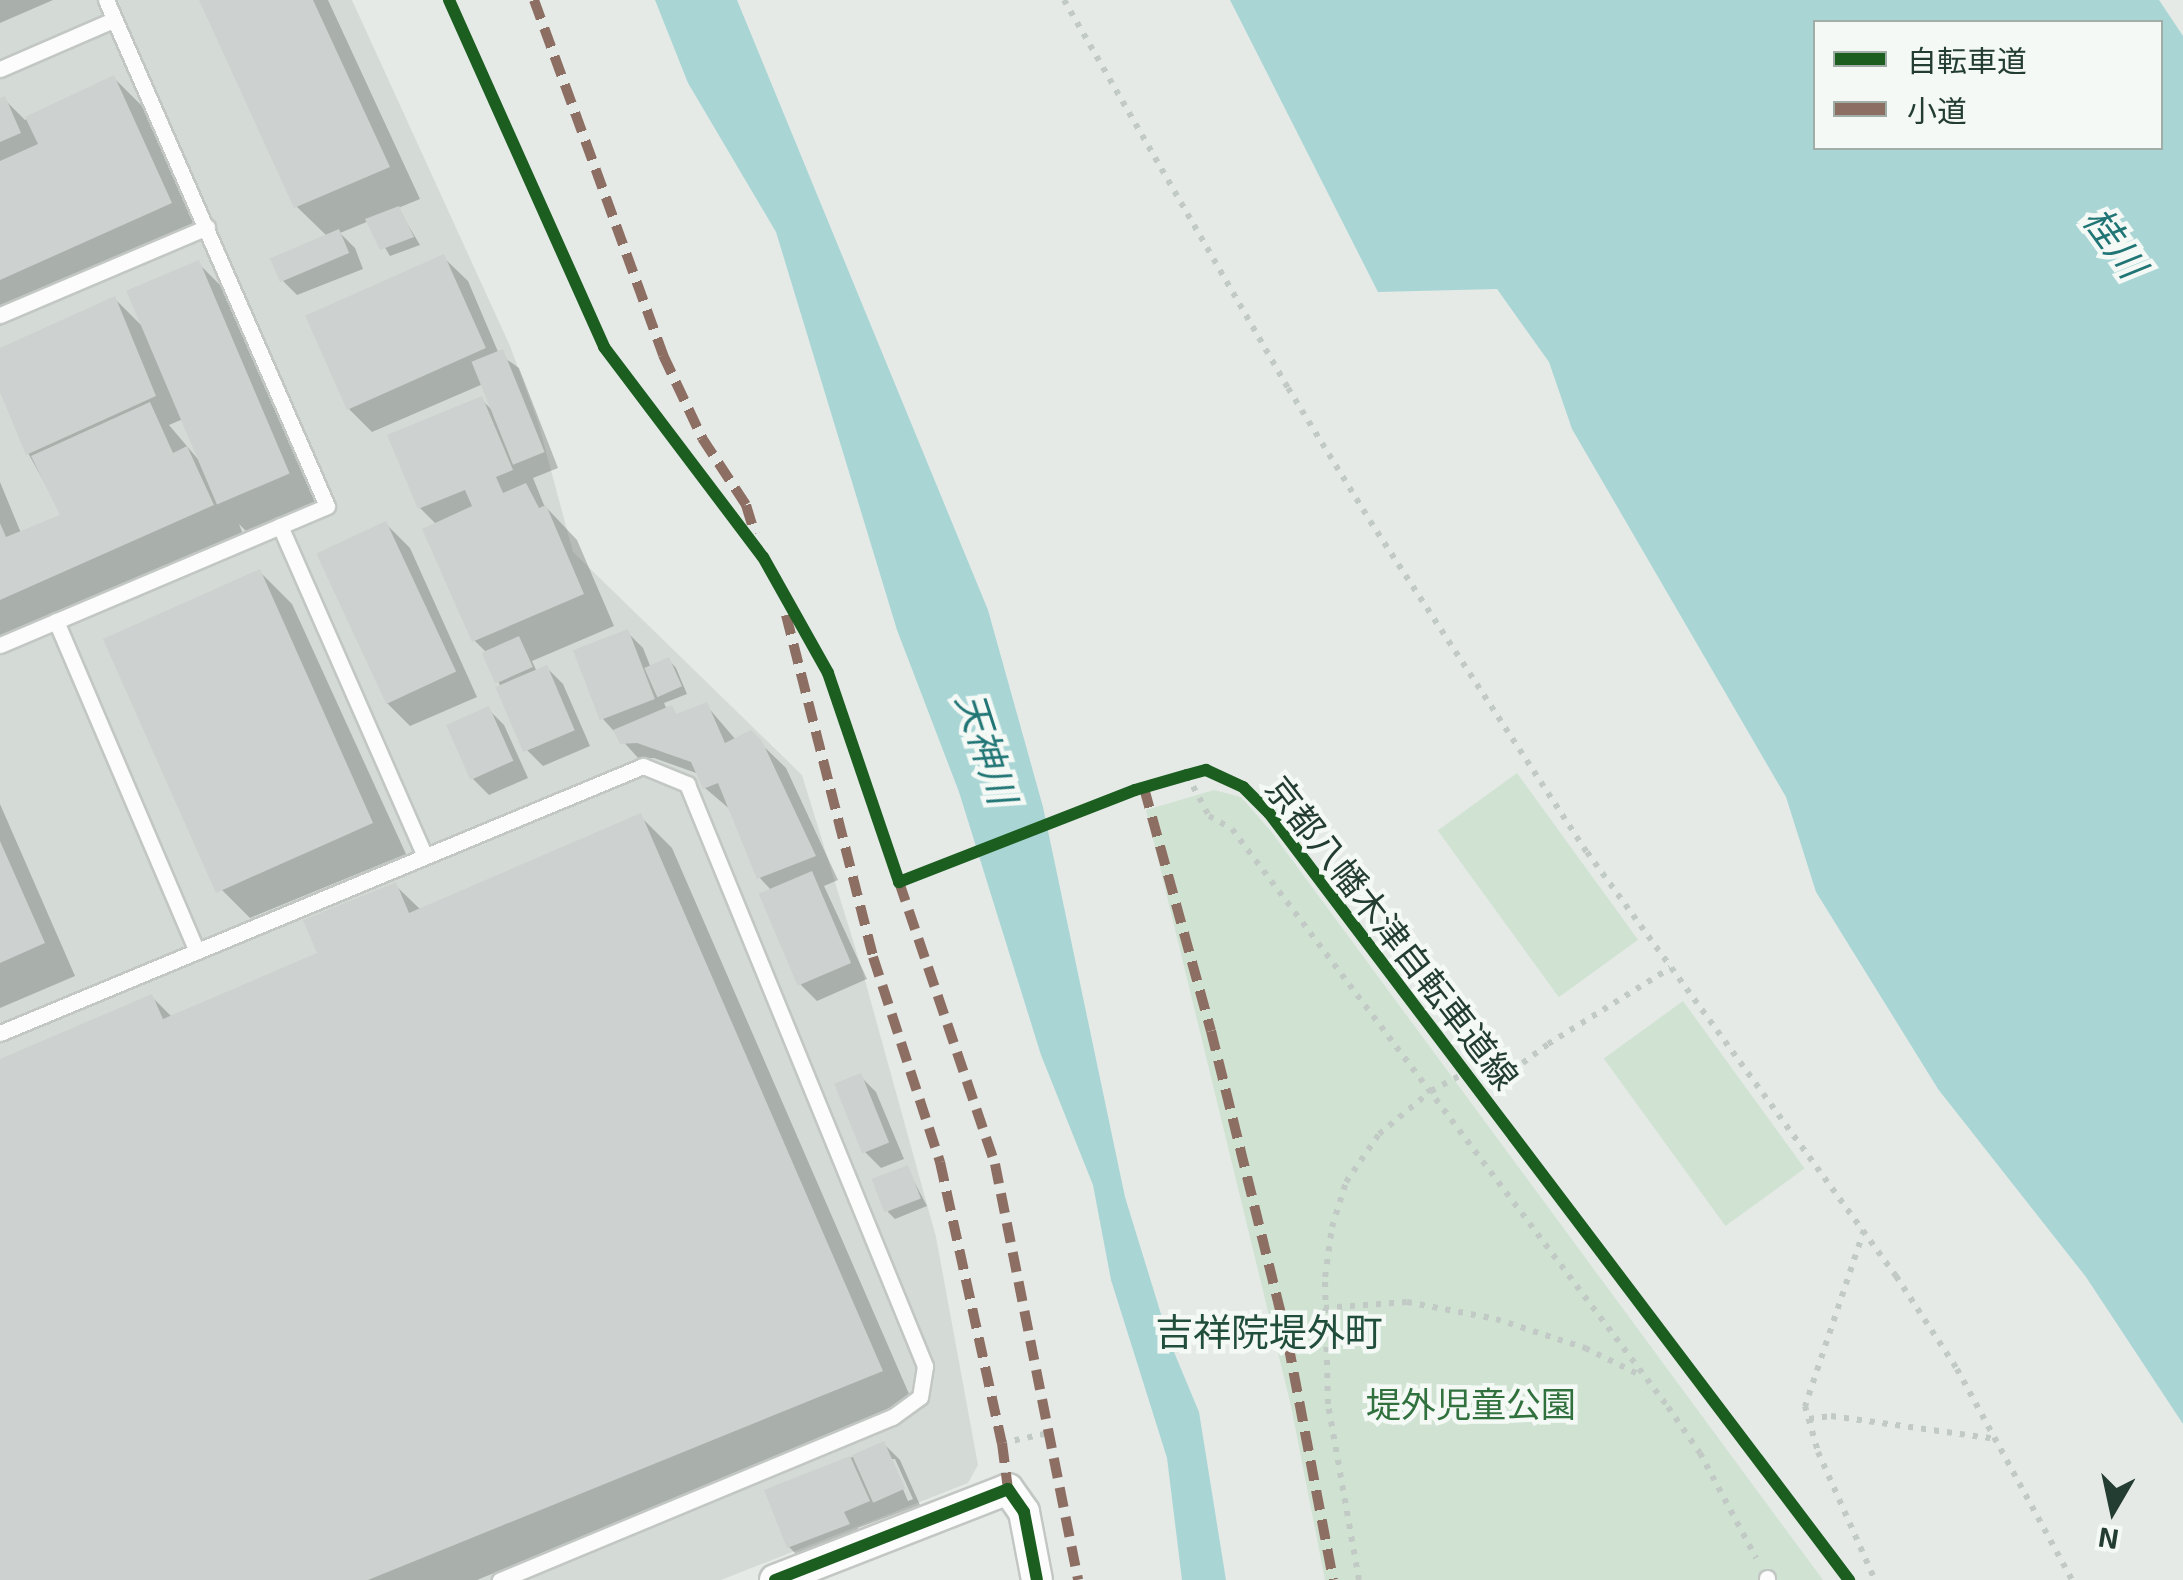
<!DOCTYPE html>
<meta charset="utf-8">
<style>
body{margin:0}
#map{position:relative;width:2183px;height:1580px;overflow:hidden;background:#e5eae7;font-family:"Exo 2","Noto Sans JP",sans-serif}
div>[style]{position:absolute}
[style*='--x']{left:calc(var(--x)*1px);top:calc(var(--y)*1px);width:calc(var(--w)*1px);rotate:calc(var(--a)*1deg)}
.built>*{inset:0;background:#d4dbd6}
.green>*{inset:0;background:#d0e2d2;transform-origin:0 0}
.water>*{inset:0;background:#a9d6d5}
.shadow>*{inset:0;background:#0003}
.building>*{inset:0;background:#cdd1cf;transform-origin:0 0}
.path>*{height:6px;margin-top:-3px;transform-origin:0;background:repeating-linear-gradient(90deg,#c2cac5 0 5px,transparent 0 13px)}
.roads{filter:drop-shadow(2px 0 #c2c7c4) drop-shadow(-2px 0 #c2c7c4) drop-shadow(0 2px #c2c7c4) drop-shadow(0 -2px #c2c7c4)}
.lane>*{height:15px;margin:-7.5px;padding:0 7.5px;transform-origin:7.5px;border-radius:7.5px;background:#fbfcfb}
.street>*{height:30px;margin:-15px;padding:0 15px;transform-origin:15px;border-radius:15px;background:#fbfcfb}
.quiet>*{height:10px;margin-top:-5px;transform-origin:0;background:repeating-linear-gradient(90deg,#8d6e63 0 20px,transparent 0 30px)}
.cycleway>*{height:12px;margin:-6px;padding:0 6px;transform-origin:6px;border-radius:6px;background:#1b5e20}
span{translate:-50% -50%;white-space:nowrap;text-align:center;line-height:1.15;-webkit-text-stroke:9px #f4f9f5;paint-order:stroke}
.street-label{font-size:35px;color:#243d32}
.park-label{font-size:35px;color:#30713e}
.water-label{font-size:38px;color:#217575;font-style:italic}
.neighbourhood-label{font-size:38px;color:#214e3b}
.legend{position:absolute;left:1813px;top:20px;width:350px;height:130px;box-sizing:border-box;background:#f4f9f5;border:2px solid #a1aea7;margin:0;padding:12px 18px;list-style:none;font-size:30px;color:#243d32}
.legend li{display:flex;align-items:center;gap:20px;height:50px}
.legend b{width:50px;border:2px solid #a1aea7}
.north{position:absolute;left:2063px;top:1460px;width:100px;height:100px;-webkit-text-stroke:8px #f4f9f5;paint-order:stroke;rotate:189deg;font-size:28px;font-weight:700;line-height:40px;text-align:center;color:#243d32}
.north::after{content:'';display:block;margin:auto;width:35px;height:45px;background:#243d32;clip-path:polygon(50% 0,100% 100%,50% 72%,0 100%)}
</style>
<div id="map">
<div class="built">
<i style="clip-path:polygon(0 0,352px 0,510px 346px,538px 422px,573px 552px,802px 775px,863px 973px,936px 1237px,978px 1465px,968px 1483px,721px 1580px,0 1580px)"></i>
</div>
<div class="green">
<i style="left:1517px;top:773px;width:206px;height:98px;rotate:54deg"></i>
<i style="clip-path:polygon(1214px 790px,1241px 797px,1270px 830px,1823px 1580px,1325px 1580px,1291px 1406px,1146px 810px)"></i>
<i style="left:1683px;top:1001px;width:207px;height:98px;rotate:54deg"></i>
</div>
<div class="water">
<i style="clip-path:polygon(655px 0,737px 0,988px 610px,1043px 807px,1125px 1197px,1169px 1340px,1199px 1412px,1226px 1580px,1182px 1580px,1167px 1458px,1111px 1280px,1093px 1185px,1041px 1055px,959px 792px,897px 630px,776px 232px,688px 83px)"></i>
<i style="clip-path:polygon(evenodd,1230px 0,2159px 0,2183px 36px,2183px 1424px,2086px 1277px,1938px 1089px,1816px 892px,1786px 797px,1572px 429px,1549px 362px,1497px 289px,1378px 292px,1230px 0,2160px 22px,2160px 148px,1816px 148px,1816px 22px,2160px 22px)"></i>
</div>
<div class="shadow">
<i style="clip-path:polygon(0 0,53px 0,0 23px)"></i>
<i style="clip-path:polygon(202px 0,328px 0,420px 199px,398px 208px,420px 245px,390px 256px,369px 221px,340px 233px,355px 248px,363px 269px,297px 295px,281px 279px,327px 236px,296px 206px)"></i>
<i style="clip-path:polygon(114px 78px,146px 110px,203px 235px,0 326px,0 100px,4px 99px,25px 120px)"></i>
<i style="clip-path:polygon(443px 257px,468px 281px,499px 354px,519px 368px,558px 468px,533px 478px,544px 505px,577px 540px,614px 626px,532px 661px,537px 672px,547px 668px,563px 684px,590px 746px,543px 766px,527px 750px,486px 652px,474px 640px,437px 525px,420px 508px,481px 399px,495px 413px,483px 384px,372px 432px,348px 408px)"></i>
<i style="clip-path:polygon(evenodd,198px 263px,230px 295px,319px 506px,250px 535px,239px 524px,244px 537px,0 643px,0 482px,21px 533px,63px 516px,28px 453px,0 385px,0 351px,115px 299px,144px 328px,198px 263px,183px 419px,202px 464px,169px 425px,183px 419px)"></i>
<i style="clip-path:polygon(386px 524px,410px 548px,477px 697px,410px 726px,386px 702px)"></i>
<i style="clip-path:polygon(260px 572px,292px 604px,406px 854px,250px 918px,218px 886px)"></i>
<i style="clip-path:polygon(627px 632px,643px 648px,651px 668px,669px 660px,676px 668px,687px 694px,664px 703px,667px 710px,678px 715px,706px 705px,736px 740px,750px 733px,786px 768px,838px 880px,824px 886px,867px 979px,817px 1001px,801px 985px,772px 891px,759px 877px,732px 811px,705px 788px,699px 774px,654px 758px,639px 759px,603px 719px)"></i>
<i style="clip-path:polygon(488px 709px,504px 725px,528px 778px,489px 795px,473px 779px)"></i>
<i style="clip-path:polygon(0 804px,75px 976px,0 1008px)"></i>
<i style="clip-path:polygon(640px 816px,672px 848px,913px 1403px,477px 1580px,0 1580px,0 1062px,152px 997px,173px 1018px,320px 954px,395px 885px,422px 911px)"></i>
<i style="clip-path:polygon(860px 1076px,876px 1092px,904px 1159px,881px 1168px,865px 1152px)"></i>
<i style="clip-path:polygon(907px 1168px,927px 1206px,895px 1219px,888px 1212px)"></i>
<i style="clip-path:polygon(evenodd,884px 1444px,900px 1460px,920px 1505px,858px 1528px,864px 1540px,805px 1563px,789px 1547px,767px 1492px,884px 1444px,890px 1459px,895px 1459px,913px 1499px,908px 1501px,890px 1459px)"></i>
</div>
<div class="building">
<i style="clip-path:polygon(199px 0,313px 0,390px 167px,294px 208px)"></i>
<i style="clip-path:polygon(114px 75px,172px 203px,0 280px,0 161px,38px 144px,25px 117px)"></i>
<i style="clip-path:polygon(5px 96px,21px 133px,0 142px,0 98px)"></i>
<i style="clip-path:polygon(399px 206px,414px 237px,380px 250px,365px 219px)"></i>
<i style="left:339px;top:229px;width:26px;height:75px;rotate:67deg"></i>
<i style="left:444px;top:254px;width:103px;height:152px;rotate:66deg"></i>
<i style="left:199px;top:260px;width:232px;height:79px;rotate:67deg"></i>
<i style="clip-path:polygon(115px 296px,156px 396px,26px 455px,0 392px,0 348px)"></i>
<i style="left:503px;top:349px;width:111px;height:34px;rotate:68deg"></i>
<i style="clip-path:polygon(482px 396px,513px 470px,496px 477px,503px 493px,526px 483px,539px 508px,546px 505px,584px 594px,472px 642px,422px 529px,472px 506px,465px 490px,418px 509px,387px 435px)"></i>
<i style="clip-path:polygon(150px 402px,173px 453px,187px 446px,214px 505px,0 600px,0 523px,6px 537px,60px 515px,31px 456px)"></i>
<i style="left:386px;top:521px;width:166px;height:77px;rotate:65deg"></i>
<i style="left:260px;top:569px;width:278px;height:172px;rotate:66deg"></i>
<i style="left:628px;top:629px;width:75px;height:59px;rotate:69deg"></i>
<i style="left:519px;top:636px;width:34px;height:41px;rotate:66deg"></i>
<i style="left:669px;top:657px;width:32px;height:27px;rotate:66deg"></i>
<i style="left:547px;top:665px;width:71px;height:56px;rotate:67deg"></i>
<i style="clip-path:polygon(707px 702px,725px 743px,751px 730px,762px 741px,816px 856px,757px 879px,718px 783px,703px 789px,691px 762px,637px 743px,620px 744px,613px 730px,672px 705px,676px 714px)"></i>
<i style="left:489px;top:706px;width:60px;height:47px;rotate:66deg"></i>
<i style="clip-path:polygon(641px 813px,883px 1371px,368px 1580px,0 1580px,0 1059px,152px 994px,163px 1019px,317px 953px,303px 920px,396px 882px,409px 913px)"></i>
<i style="clip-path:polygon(0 841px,45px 943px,0 963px)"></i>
<i style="left:812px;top:871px;width:100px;height:58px;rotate:67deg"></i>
<i style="left:861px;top:1073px;width:75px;height:29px;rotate:68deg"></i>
<i style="left:908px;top:1165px;width:36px;height:39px;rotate:69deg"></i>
<i style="left:884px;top:1441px;width:52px;height:35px;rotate:66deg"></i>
<i style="clip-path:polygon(850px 1456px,870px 1501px,844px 1512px,850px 1524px,787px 1548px,764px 1490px)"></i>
</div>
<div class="path">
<i style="--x:1064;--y:0;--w:448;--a:60"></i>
<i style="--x:1288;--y:388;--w:156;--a:58.3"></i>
<i style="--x:1370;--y:521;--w:396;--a:56.8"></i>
<i style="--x:1587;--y:852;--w:525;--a:53.92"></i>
<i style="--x:1896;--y:1276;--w:111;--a:56.7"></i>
<i style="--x:1957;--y:1369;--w:240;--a:61.4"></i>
<i style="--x:1187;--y:775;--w:47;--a:61.8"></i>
<i style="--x:1209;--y:816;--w:26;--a:29"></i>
<i style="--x:1232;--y:829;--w:724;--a:52.97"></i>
<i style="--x:1668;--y:1407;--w:56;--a:55.2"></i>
<i style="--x:1700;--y:1453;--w:119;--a:61.9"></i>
<i style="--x:1481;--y:1094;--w:84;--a:-36.7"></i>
<i style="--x:1548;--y:1044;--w:144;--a:-31.9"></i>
<i style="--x:1864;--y:1230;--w:186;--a:108.5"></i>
<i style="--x:1805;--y:1406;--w:48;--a:74.2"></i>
<i style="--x:1818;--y:1452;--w:140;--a:66"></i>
<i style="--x:1324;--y:1308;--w:83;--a:-4.1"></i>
<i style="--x:1407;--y:1302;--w:91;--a:10.8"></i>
<i style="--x:1496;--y:1319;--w:94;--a:18"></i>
<i style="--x:1585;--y:1348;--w:61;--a:26.1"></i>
<i style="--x:1809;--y:1419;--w:22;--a:-8"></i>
<i style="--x:1831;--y:1416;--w:167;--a:7.9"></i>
<i style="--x:1002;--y:1443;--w:48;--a:-12"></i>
<i style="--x:1359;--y:1580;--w:179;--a:-100"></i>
<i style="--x:1328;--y:1404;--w:127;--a:-91.4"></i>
<i style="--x:1325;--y:1277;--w:50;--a:-82"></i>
<i style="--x:1332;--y:1227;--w:47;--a:-72.7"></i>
<i style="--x:1346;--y:1182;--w:58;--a:-55.5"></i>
<i style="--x:1379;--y:1134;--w:67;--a:-39.6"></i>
<i style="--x:1431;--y:1091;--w:38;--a:-28"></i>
</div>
<div class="roads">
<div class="lane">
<i style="--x:0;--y:69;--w:123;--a:-23.4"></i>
<i style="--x:0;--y:315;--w:225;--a:-23"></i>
<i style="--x:280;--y:526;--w:360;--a:66.3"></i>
<i style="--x:56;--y:621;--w:359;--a:66.9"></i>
<i style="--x:0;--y:645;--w:355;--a:-23"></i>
<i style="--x:327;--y:506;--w:552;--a:-113.59"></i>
<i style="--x:0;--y:1033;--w:696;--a:-22.55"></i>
<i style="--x:643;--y:766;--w:48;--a:22.2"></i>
<i style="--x:687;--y:784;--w:629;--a:67.76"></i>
<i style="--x:925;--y:1366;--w:31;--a:99"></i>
<i style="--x:920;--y:1397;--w:34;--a:144"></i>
<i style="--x:892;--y:1417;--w:425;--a:157.4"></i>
<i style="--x:1767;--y:1578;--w:2;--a:90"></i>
</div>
<div class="street">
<i style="--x:775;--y:1580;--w:250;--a:-21.3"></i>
<i style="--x:1008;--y:1489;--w:28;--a:55"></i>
<i style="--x:1024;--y:1512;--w:69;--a:79.2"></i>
</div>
</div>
<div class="quiet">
<i style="--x:534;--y:0;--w:378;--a:70"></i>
<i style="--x:663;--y:355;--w:92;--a:64.8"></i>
<i style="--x:702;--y:438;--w:80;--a:56.7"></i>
<i style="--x:746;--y:505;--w:30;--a:73"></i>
<i style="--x:786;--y:615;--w:353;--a:75.7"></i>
<i style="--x:873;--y:957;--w:216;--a:71.9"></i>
<i style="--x:940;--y:1162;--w:288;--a:77.6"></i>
<i style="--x:1002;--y:1443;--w:46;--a:82.6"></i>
<i style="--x:1144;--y:788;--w:252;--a:74.6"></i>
<i style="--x:1211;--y:1031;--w:321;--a:76.1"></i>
<i style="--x:1288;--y:1343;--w:241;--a:79.2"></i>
<i style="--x:899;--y:882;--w:298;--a:71.2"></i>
<i style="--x:995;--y:1164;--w:424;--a:78.7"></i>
</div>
<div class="cycleway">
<i style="--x:449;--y:0;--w:380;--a:65.9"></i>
<i style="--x:604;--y:347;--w:263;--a:52.9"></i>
<i style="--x:763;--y:557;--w:133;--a:60.7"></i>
<i style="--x:828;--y:673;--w:221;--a:71.2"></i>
<i style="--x:899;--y:882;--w:253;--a:-21.3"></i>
<i style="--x:1135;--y:790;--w:54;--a:-16.1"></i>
<i style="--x:1187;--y:775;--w:20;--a:-15"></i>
<i style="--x:1206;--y:770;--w:41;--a:24.7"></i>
<i style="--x:1243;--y:787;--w:37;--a:45"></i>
<i style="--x:1269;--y:813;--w:962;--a:52.9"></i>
<i style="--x:775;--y:1580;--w:250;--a:-21.3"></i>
<i style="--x:1008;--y:1489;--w:28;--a:55"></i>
<i style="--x:1024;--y:1512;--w:69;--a:79.2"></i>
</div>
<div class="street-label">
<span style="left:1393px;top:932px;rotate:52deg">京都八幡木津自転車道線</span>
</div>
<div class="park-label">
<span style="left:1471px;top:1403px">堤外児童公園</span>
</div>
<div class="water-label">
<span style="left:2115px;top:242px;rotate:54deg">桂川</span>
<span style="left:987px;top:748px;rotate:72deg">天神川</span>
</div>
<div class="neighbourhood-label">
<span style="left:1269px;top:1332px">吉祥院堤外町</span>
</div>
<ul class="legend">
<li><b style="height:12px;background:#1b5e20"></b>自転車道</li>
<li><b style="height:12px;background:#8d6e63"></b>小道</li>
</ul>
<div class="north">N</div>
</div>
